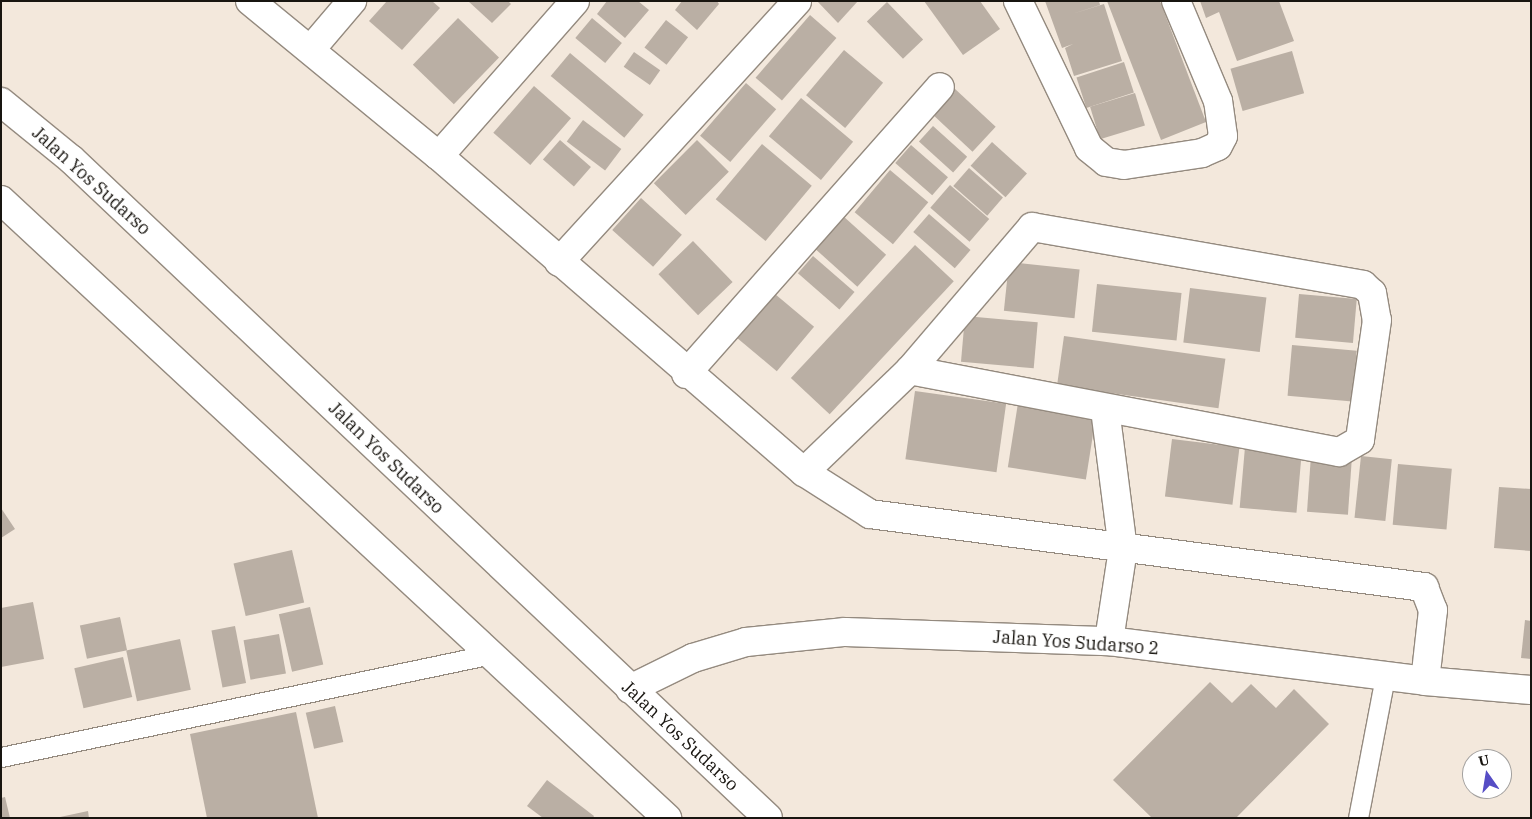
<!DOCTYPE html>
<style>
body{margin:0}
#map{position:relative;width:1532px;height:819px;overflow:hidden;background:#f3e8dc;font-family:"IBM Plex Serif",serif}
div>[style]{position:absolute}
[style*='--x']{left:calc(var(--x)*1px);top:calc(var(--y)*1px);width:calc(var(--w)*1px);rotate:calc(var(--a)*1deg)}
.building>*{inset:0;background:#baafa4;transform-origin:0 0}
.roads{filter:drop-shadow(1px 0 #948a7f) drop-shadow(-1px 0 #948a7f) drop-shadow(0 1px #948a7f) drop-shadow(0 -1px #948a7f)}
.service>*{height:19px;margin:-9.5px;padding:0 9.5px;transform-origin:9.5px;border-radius:9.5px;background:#fff}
.minor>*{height:28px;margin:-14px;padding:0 14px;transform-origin:14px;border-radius:14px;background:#fff}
.secondary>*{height:28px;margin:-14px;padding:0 14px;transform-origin:14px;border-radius:14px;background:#fff}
.primary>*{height:28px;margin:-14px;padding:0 14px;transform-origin:14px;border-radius:14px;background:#fff}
span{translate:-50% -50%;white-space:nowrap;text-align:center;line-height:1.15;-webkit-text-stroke:4px #fff;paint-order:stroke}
.street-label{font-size:18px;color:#181510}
.frame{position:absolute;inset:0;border:2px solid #181510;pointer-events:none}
.north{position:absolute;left:1462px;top:749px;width:50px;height:50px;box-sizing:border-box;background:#fff;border:1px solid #a3a19f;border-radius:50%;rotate:347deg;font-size:14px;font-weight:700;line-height:20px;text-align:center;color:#181510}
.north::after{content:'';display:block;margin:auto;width:18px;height:22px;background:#564dc5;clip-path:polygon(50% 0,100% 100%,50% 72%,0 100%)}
</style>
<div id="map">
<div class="building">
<i style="clip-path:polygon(387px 1px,432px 1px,440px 8px,402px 50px,369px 21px)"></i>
<i style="clip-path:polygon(468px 1px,508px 1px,511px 4px,492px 23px)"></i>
<i style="clip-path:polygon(607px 1px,638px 1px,649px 10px,625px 38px,597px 14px)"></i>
<i style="clip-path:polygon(682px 1px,717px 1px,719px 4px,697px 30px,675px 10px)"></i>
<i style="clip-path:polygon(817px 1px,858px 1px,838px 23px)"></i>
<i style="clip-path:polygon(924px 1px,980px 1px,1000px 29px,963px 55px)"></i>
<i style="clip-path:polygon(1045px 1px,1099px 1px,1100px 5px,1072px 14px,1104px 4px,1122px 61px,1074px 76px,1065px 48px,1073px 44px,1062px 48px)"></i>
<i style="clip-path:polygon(1107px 1px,1160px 1px,1206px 122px,1161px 140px)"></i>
<i style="clip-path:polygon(1200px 1px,1279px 1px,1294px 41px,1237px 61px,1219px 12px,1206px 18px)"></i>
<i style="left:887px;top:2px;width:52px;height:28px;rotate:46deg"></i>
<i style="left:810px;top:15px;width:35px;height:83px;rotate:41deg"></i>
<i style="left:458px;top:18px;width:57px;height:65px;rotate:44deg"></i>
<i style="left:592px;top:18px;width:39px;height:26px;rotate:40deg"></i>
<i style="left:666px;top:20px;width:28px;height:35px;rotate:38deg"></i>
<i style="left:844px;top:50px;width:51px;height:59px;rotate:40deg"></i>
<i style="left:1292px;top:51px;width:44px;height:64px;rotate:74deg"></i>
<i style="left:634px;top:52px;width:32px;height:18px;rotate:35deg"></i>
<i style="left:570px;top:53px;width:96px;height:30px;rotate:40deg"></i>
<i style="left:1124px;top:62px;width:32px;height:50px;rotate:72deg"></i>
<i style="left:746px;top:83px;width:40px;height:70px;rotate:41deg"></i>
<i style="left:534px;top:86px;width:49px;height:62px;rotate:41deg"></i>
<i style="left:954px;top:88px;width:57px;height:34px;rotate:43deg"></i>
<i style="left:1135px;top:93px;width:34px;height:47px;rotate:73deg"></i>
<i style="left:801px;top:98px;width:68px;height:50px;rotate:40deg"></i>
<i style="left:583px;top:120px;width:48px;height:27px;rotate:37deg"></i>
<i style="left:933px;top:126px;width:46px;height:21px;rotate:42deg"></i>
<i style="left:560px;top:140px;width:41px;height:26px;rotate:41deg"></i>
<i style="left:697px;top:140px;width:45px;height:61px;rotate:45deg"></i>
<i style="left:992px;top:142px;width:47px;height:32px;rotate:42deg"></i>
<i style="left:762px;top:144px;width:65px;height:72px;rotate:40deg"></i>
<i style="left:911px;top:145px;width:49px;height:24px;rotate:41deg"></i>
<i style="left:969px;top:168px;width:45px;height:24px;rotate:41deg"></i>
<i style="left:890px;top:170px;width:50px;height:55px;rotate:40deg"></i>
<i style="left:950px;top:185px;width:52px;height:30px;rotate:41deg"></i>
<i style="left:641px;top:198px;width:55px;height:43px;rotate:42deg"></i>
<i style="left:929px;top:214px;width:55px;height:24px;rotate:41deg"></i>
<i style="left:843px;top:216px;width:58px;height:43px;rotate:42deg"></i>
<i style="left:693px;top:241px;width:57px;height:48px;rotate:46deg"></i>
<i style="left:915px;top:245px;width:53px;height:182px;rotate:43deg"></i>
<i style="left:813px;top:256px;width:55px;height:23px;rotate:41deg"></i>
<i style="left:1009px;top:262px;width:71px;height:49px;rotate:6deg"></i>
<i style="left:1097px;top:284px;width:85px;height:48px;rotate:6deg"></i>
<i style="left:1190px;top:288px;width:77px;height:55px;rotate:7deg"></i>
<i style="left:775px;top:294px;width:51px;height:58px;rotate:40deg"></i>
<i style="left:1299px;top:294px;width:58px;height:44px;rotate:5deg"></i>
<i style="left:965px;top:316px;width:73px;height:46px;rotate:5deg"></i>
<i style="left:1064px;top:336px;width:163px;height:50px;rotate:8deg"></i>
<i style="left:1292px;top:345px;width:65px;height:51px;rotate:5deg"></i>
<i style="left:915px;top:391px;width:92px;height:69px;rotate:8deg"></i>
<i style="left:1018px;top:403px;width:79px;height:65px;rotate:9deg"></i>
<i style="left:1172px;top:439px;width:68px;height:58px;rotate:7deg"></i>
<i style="left:1245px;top:447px;width:57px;height:61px;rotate:5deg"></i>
<i style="left:1311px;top:455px;width:41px;height:57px;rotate:4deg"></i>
<i style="left:1361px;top:456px;width:31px;height:62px;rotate:6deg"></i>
<i style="left:1398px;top:464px;width:54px;height:61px;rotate:5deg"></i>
<i style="clip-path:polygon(1499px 487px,1531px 489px,1531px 551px,1494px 548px)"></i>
<i style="clip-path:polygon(1px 508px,15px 529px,1px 538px)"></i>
<i style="left:292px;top:550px;width:54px;height:60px;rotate:77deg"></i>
<i style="clip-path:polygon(33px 602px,44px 659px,1px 667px,1px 608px)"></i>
<i style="left:310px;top:607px;width:59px;height:32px;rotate:77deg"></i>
<i style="left:120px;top:617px;width:34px;height:41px;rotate:78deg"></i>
<i style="clip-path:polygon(1525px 620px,1531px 621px,1531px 659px,1521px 658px)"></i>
<i style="left:235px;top:626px;width:58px;height:24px;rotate:79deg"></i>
<i style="left:279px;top:634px;width:40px;height:36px;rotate:80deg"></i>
<i style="left:180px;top:639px;width:52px;height:55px;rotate:78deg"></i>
<i style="left:123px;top:657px;width:41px;height:50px;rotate:77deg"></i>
<i style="clip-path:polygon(1210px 682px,1232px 703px,1251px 684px,1276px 708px,1294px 689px,1329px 724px,1236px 818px,1152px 818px,1113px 780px)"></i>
<i style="left:335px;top:706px;width:37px;height:30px;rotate:77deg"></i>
<i style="clip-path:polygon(296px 712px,318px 818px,207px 818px,190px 734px)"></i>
<i style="clip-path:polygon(547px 780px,594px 816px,593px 818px,543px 818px,527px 806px)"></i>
<i style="clip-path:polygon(5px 797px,10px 818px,1px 818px,1px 798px)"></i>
<i style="clip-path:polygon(88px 811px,89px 818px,60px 818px,60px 817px)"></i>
</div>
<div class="roads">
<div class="service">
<i style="--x:1;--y:757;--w:502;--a:-11.85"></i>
<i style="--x:1358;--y:818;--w:145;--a:-79.2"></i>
</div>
<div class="minor">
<i style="--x:250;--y:1;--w:244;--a:39.4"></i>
<i style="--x:439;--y:156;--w:483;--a:40.9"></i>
<i style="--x:804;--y:472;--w:78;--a:32.5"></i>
<i style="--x:870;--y:514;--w:559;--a:7.51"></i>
<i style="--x:1424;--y:587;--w:25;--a:69"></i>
<i style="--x:1433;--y:610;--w:71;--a:96.4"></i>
<i style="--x:1018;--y:1;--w:163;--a:64.2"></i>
<i style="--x:1089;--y:148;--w:22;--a:39"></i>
<i style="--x:1106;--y:162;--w:18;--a:9"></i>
<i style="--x:1124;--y:165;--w:79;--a:-8.7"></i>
<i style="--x:1202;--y:153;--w:17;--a:-24"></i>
<i style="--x:1218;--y:146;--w:11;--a:-63"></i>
<i style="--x:1223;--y:136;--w:35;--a:-98"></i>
<i style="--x:1218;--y:101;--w:108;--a:-112.8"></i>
<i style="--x:312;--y:48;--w:62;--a:-49.6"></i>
<i style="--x:439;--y:156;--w:206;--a:-48.7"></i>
<i style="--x:559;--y:262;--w:353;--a:-47.6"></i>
<i style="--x:686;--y:374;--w:383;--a:-48.5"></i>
<i style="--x:1105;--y:409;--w:141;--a:82.7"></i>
<i style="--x:1123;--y:549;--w:93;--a:98.7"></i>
<i style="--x:804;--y:472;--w:147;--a:-43.9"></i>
<i style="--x:910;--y:370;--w:188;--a:-49.5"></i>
<i style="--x:1032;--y:227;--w:336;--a:9.9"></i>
<i style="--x:1363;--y:285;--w:12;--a:42"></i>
<i style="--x:1372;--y:293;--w:27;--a:80"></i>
<i style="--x:1377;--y:320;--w:121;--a:98.1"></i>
<i style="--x:1360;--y:440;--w:24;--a:150"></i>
<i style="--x:1339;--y:452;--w:437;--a:-169.2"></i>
</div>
<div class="secondary">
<i style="--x:630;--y:689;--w:70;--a:-26.2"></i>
<i style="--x:693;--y:658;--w:55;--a:-16.8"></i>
<i style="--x:746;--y:642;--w:100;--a:-5.8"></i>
<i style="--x:845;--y:632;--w:264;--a:2"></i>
<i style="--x:1109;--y:641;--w:319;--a:7.2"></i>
<i style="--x:1425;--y:681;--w:106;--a:4.9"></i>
</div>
<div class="primary">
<i style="--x:1;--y:102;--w:90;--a:39.2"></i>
<i style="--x:71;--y:159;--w:959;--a:43.39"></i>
<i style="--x:1;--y:200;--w:909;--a:42.86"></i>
</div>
</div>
<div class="street-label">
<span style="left:91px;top:181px;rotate:42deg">Jalan Yos Sudarso</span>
<span style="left:386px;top:458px;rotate:44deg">Jalan Yos Sudarso</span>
<span style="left:1076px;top:643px;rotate:4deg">Jalan Yos Sudarso 2</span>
<span style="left:680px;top:736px;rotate:43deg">Jalan Yos Sudarso</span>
</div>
<div class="frame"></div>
<div class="north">U</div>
</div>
